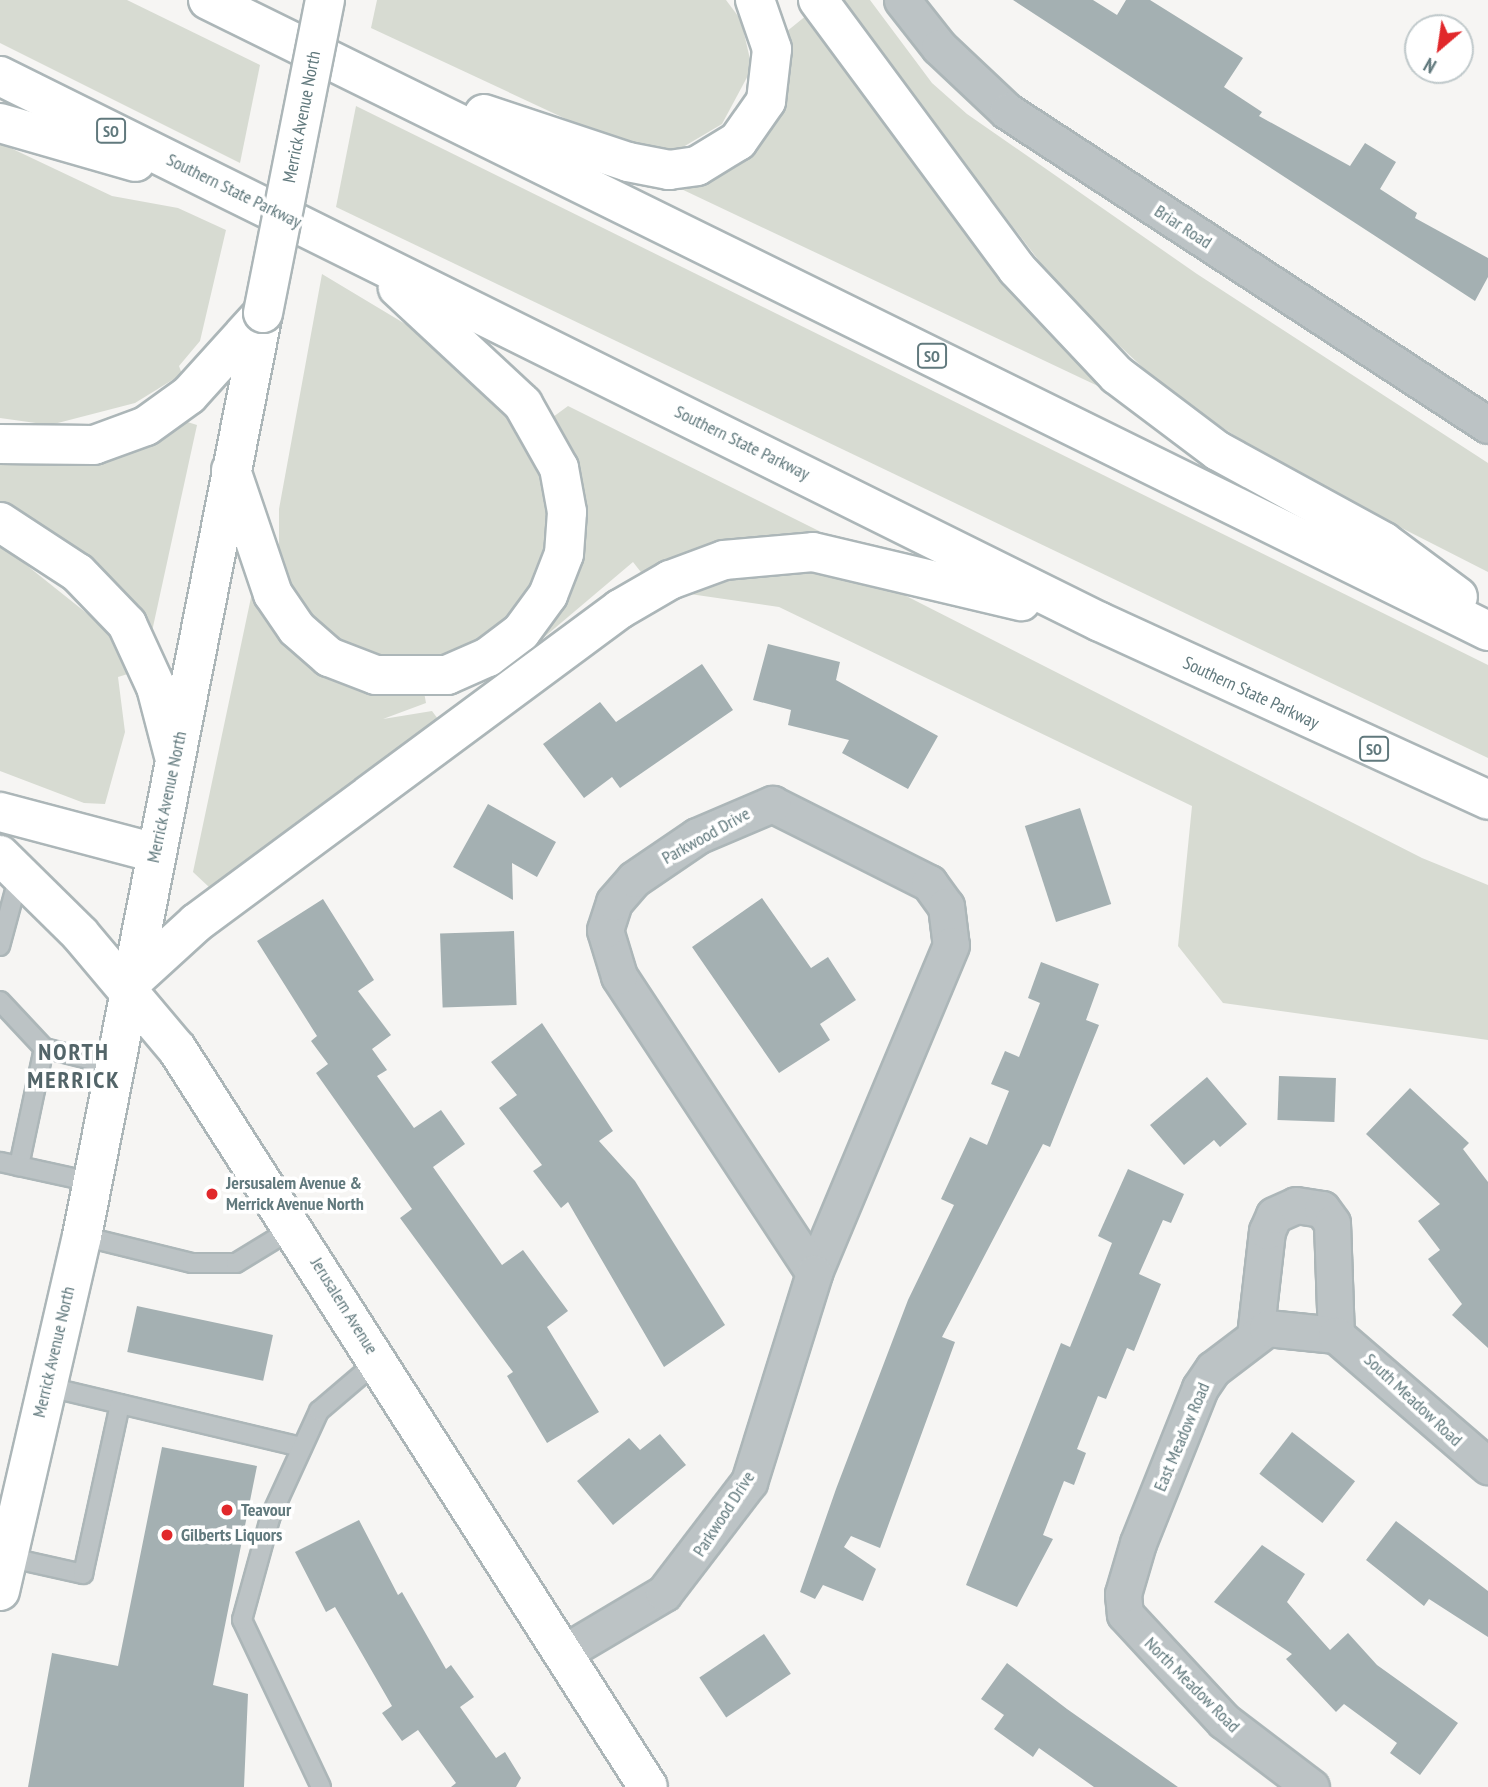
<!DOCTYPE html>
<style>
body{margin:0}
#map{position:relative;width:1488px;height:1787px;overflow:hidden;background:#f6f5f3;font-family:"PT Sans Narrow",sans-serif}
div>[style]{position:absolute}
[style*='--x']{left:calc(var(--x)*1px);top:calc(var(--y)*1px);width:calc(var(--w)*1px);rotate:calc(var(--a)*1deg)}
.green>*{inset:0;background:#d7dbd2}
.building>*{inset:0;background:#a4b0b2;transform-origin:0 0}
.roads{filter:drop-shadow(2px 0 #acb6b8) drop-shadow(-2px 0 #acb6b8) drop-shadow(0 2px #acb6b8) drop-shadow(0 -2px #acb6b8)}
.service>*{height:18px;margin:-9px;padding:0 9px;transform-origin:9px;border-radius:9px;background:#bcc3c5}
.minor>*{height:35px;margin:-17.5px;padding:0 17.5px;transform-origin:17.5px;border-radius:17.5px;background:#bcc3c5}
.secondary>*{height:38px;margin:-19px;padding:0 19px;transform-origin:19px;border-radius:19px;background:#fff}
.primary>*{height:38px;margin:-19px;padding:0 19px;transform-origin:19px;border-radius:19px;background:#fff}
.motorway>*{height:38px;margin:-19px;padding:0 19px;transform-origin:19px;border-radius:19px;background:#fff}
.bridges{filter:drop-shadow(2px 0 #acb6b8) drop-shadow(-2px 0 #acb6b8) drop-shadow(0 2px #acb6b8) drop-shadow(0 -2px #acb6b8)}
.secondary-bridge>*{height:38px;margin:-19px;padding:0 19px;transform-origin:19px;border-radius:19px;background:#fff}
.dots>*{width:19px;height:19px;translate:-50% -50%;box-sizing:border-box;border:4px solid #fff;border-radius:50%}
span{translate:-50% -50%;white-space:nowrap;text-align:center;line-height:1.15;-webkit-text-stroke:7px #fff;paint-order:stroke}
.shield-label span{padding:2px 5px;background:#fff;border:2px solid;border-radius:5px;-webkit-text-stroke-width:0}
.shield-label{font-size:16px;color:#61797d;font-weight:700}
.street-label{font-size:18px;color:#61797d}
.poi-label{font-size:18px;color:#61797d;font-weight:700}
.left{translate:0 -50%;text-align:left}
.district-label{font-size:24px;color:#536569;font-weight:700;letter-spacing:2px}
.north{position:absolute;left:1404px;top:14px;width:70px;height:70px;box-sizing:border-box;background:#fff;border:2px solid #c0c9cb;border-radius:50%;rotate:209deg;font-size:19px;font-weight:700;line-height:28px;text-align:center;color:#61797d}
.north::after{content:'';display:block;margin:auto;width:24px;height:32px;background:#e1282b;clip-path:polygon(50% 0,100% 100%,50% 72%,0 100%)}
</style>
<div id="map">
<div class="green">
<i style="clip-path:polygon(0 0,127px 0,260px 65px,240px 163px,0 43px)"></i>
<i style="clip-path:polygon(377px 0,726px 0,741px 20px,752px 68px,722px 124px,673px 153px,624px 146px,371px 28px)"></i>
<i style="clip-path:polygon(840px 0,870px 0,932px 83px,967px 114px,1197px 274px,1488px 463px,1488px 572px,1280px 466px,1168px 391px,1065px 295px)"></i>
<i style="clip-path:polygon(807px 15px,1046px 324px,1100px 387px,677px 187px,720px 172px,758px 146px,786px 95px,786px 32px)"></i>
<i style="clip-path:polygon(356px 106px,1488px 665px,1488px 758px,336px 207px)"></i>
<i style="clip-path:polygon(0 143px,112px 196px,178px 208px,226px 230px,200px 341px,179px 366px,182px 374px,135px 403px,50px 425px,0 418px)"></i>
<i style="clip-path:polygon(322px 274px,422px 334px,508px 410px,551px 489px,547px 564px,515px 615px,454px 653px,394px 661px,332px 637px,280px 576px,286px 568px,279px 549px,279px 509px)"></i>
<i style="clip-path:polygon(568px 406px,819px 531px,817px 539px,644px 576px,633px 562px,542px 639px,538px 630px,575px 470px,553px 417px)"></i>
<i style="clip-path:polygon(181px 420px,197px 425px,151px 636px,0 503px,0 461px)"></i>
<i style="clip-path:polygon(0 544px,104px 627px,131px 673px,118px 677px,125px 732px,105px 804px,84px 803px,0 771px)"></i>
<i style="clip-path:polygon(770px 564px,853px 569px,1422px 858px,1488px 885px,1488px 1040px,1223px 1003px,1178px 946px,1192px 806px,779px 607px,676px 592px)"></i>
<i style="clip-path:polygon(253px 588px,424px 692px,426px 703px,383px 719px,432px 711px,441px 723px,210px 888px,193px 872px)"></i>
</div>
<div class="building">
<i style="clip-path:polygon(1013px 0,1093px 0,1117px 15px,1126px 0,1150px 0,1243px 58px,1224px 87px,1262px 112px,1259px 116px,1350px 166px,1365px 143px,1396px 162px,1380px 189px,1417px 213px,1415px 218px,1488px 258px,1488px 277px,1475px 301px)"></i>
<i style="clip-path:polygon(768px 644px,840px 662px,836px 680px,938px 736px,908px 789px,842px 753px,849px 740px,788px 725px,791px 710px,753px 700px)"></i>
<i style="clip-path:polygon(702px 664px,733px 710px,620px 788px,612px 777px,584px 798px,543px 744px,600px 702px,616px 722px)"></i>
<i style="clip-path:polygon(488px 804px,556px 842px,537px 877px,512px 863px,513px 900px,453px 867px)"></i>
<i style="left:1080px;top:808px;width:101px;height:58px;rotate:72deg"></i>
<i style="clip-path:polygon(762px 898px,811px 968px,828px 957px,856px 1000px,820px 1024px,830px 1040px,779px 1073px,692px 947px)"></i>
<i style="clip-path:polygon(323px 899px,374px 980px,358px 991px,391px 1035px,372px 1049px,387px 1070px,377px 1076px,414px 1128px,441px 1110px,465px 1144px,433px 1167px,502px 1265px,523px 1250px,568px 1311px,547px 1327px,599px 1412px,547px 1443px,507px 1376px,513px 1372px,400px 1218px,412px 1209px,316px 1073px,328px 1064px,311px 1041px,317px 1036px,257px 941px)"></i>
<i style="left:514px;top:931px;width:74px;height:74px;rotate:88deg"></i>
<i style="clip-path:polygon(1041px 962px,1099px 984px,1086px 1020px,1099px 1025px,1050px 1147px,1043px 1144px,942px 1337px,955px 1342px,880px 1548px,851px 1536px,844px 1547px,876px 1569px,863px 1601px,823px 1585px,815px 1599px,800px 1592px,836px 1489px,908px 1300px,954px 1205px,941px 1199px,970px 1137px,987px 1145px,1009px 1091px,991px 1084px,1005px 1051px,1019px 1057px,1040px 1003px,1028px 998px)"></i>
<i style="clip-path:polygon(542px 1023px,613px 1131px,599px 1141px,635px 1181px,725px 1325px,664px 1367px,568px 1202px,561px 1208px,533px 1171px,542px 1165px,499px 1108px,517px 1095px,491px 1062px)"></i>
<i style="left:1279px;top:1076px;width:57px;height:44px;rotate:2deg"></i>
<i style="clip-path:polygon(1207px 1077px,1247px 1124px,1220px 1147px,1214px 1140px,1184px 1165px,1150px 1125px)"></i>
<i style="clip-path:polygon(1410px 1088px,1469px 1143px,1463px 1149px,1488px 1182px,1488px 1348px,1452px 1315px,1462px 1304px,1428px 1259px,1440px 1250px,1418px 1221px,1440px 1204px,1366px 1134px)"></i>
<i style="clip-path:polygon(1128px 1169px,1184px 1194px,1171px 1223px,1163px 1220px,1139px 1274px,1161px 1284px,1134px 1351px,1127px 1348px,1106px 1399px,1098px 1396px,1077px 1449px,1086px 1453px,1074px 1485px,1064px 1481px,1043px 1535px,1053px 1539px,1017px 1607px,966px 1585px,1061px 1343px,1070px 1347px,1112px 1243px,1098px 1236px)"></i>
<i style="left:137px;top:1306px;width:139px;height:47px;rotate:12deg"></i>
<i style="left:1292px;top:1432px;width:80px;height:53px;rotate:38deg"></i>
<i style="clip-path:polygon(660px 1434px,686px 1465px,613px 1525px,577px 1481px,629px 1438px,640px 1450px)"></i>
<i style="clip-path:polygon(162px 1447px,257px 1466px,213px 1685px,248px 1694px,244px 1787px,28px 1787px,52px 1653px,118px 1666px)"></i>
<i style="clip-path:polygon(359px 1520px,398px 1595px,402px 1592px,446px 1669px,451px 1665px,474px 1697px,460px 1707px,496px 1758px,505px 1752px,521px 1778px,516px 1787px,451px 1787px,456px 1783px,418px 1730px,402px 1741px,382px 1713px,392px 1706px,335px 1607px,326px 1612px,295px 1552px)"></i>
<i style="clip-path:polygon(1396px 1521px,1488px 1591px,1488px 1637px,1429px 1599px,1424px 1606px,1366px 1560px)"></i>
<i style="clip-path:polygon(1262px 1545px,1305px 1574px,1287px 1602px,1330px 1650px,1348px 1633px,1377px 1665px,1458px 1723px,1420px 1775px,1390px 1753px,1397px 1743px,1344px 1704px,1336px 1712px,1286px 1659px,1292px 1654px,1214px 1602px)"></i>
<i style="left:764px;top:1634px;width:48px;height:78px;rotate:56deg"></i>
<i style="clip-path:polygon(1007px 1663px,1067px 1709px,1178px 1787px,1094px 1787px,1039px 1748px,1033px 1757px,994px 1729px,1004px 1715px,981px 1699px)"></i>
</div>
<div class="roads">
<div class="service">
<i style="--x:0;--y:946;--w:77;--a:-74.9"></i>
<i style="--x:0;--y:1001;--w:64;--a:46.9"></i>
<i style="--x:44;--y:1048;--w:121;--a:102"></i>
<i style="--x:44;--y:1048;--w:70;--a:14"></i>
<i style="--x:0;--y:1162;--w:94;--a:12.3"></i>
<i style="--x:82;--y:1236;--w:113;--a:13.8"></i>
<i style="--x:192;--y:1263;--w:44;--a:0"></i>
<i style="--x:236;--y:1263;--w:69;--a:-31.4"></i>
<i style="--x:45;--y:1386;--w:264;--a:13.4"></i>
<i style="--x:7;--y:1557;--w:78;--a:12.6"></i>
<i style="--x:83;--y:1574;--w:174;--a:-77.7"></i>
<i style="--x:321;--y:1787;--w:185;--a:-115.3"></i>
<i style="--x:242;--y:1620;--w:106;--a:-74.6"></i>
<i style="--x:270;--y:1518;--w:118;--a:-65.4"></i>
<i style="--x:319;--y:1411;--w:79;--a:-40.4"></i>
</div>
<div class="minor">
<i style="--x:902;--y:0;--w:60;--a:51.8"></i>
<i style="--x:939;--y:47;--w:93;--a:43.3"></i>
<i style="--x:1007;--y:111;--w:574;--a:33.14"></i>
<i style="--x:772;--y:804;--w:176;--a:26.7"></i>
<i style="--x:929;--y:883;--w:29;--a:54"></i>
<i style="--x:946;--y:906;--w:39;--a:83"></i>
<i style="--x:951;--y:945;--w:355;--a:112.7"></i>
<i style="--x:814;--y:1273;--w:355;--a:-123.3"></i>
<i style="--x:619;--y:976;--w:48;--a:-106.9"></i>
<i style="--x:605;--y:930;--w:29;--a:-72"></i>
<i style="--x:614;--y:902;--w:30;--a:-49"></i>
<i style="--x:634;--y:879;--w:76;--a:-34.3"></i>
<i style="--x:697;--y:836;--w:82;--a:-23.1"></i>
<i style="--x:1255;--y:1336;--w:106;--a:-83.5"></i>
<i style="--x:1267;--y:1231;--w:17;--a:-66"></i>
<i style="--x:1274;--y:1215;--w:24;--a:-24"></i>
<i style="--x:1296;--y:1205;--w:26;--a:9"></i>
<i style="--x:1322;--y:1209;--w:17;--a:54"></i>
<i style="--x:1332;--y:1223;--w:112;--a:88"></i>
<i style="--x:563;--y:1653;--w:117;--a:-30.7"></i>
<i style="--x:664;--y:1593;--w:140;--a:-52.6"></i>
<i style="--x:749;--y:1482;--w:219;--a:-72.7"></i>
<i style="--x:1311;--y:1787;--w:109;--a:-142.8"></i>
<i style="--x:1224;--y:1721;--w:146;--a:-132.8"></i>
<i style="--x:1125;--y:1614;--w:20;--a:-96"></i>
<i style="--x:1123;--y:1594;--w:53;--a:-73.6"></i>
<i style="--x:1138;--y:1543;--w:167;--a:-68.2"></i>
<i style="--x:1200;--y:1388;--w:23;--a:-56"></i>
<i style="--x:1213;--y:1369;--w:68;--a:-37.2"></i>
<i style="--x:1267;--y:1328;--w:69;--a:5.8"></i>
<i style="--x:1336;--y:1335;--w:201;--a:40.8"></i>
</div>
<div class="secondary">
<i style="--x:0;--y:812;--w:160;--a:14.8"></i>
<i style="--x:0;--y:1591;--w:364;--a:-77"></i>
<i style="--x:82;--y:1236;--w:941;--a:-78.91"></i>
</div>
<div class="primary">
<i style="--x:0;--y:855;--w:112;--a:44.6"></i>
<i style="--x:80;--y:934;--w:150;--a:49.9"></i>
<i style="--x:177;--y:1049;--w:875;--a:57.45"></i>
</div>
<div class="motorway">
<i style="--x:208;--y:0;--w:1427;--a:26.24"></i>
<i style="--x:818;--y:0;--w:335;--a:53.5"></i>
<i style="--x:1017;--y:269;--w:146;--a:46.7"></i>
<i style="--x:1117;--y:375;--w:126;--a:37"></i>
<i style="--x:1218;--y:451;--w:189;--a:28.7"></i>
<i style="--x:1384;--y:542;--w:92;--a:36.6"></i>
<i style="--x:0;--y:76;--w:1228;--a:26.4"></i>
<i style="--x:1100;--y:622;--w:427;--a:24.6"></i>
<i style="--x:484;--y:114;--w:152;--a:18.4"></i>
<i style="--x:628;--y:162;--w:42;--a:11"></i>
<i style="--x:669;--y:170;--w:28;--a:-8"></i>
<i style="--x:697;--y:166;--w:48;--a:-31.4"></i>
<i style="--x:738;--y:141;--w:49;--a:-55"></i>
<i style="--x:766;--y:101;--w:52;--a:-83.4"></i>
<i style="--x:772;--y:49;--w:52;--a:-109.1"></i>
<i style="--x:0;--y:123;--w:141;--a:16"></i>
<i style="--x:0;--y:444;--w:94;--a:0.6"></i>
<i style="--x:94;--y:445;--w:55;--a:-20.1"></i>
<i style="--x:146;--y:426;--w:53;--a:-35.8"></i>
<i style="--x:189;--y:395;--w:110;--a:-47.9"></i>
<i style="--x:231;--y:470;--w:131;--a:71.3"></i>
<i style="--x:273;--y:594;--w:42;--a:55.6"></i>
<i style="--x:297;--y:629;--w:43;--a:41.2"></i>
<i style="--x:329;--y:657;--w:50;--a:21"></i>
<i style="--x:376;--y:675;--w:71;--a:0"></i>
<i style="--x:447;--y:675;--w:45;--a:-23.7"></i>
<i style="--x:488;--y:657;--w:41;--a:-37.1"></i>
<i style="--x:521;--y:632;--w:46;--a:-53.9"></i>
<i style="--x:548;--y:595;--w:44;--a:-68.7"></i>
<i style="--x:564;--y:554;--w:42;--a:-85.9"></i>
<i style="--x:567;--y:512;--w:45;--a:-100.3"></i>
<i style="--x:559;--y:468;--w:73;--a:-119.4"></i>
<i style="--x:523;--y:404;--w:171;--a:-137.1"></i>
<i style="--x:0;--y:522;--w:93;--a:33.2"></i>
<i style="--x:78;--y:573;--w:71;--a:46.1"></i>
<i style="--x:127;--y:624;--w:69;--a:65.3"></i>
<i style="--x:156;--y:687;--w:75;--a:75.4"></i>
<i style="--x:126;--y:987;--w:95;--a:-42.4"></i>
<i style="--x:196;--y:923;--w:528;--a:-36.52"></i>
<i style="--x:620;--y:609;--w:58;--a:-30.1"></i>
<i style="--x:670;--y:580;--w:58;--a:-20.3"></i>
<i style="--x:724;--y:560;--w:89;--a:-5.1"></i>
<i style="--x:813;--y:552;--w:214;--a:13.3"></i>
</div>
</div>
<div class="bridges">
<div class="secondary-bridge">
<i style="--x:263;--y:313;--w:319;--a:-78.8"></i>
</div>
</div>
<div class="dots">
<i style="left:212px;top:1194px;background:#e1282b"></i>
<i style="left:227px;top:1510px;background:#e1282b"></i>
<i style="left:167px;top:1535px;background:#e1282b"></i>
</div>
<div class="shield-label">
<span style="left:111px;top:131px">SO</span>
<span style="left:932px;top:356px">SO</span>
<span style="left:1374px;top:749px">SO</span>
</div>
<div class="street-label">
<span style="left:302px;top:117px;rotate:-79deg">Merrick Avenue North</span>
<span style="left:234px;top:191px;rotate:26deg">Southern State Parkway</span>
<span style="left:1183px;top:227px;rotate:33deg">Briar Road</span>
<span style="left:742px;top:443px;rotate:26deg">Southern State Parkway</span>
<span style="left:1251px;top:693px;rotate:25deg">Southern State Parkway</span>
<span style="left:167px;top:797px;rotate:-78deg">Merrick Avenue North</span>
<span style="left:706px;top:836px;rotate:-29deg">Parkwood Drive</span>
<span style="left:344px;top:1306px;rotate:58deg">Jerusalem Avenue</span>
<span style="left:54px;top:1352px;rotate:-77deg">Merrick Avenue North</span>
<span style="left:1413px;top:1400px;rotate:43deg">South Meadow Road</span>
<span style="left:1182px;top:1437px;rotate:-67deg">East Meadow Road</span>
<span style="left:724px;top:1514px;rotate:-57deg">Parkwood Drive</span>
<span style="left:1192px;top:1685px;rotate:45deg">North Meadow Road</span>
</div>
<div class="poi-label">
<span class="left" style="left:226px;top:1194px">Jersusalem Avenue &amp;<br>Merrick Avenue North</span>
<span class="left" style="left:241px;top:1510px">Teavour</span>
<span class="left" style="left:181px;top:1535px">Gilberts Liquors</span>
</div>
<div class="district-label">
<span style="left:74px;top:1066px">NORTH<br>MERRICK</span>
</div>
<div class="north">N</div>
</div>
